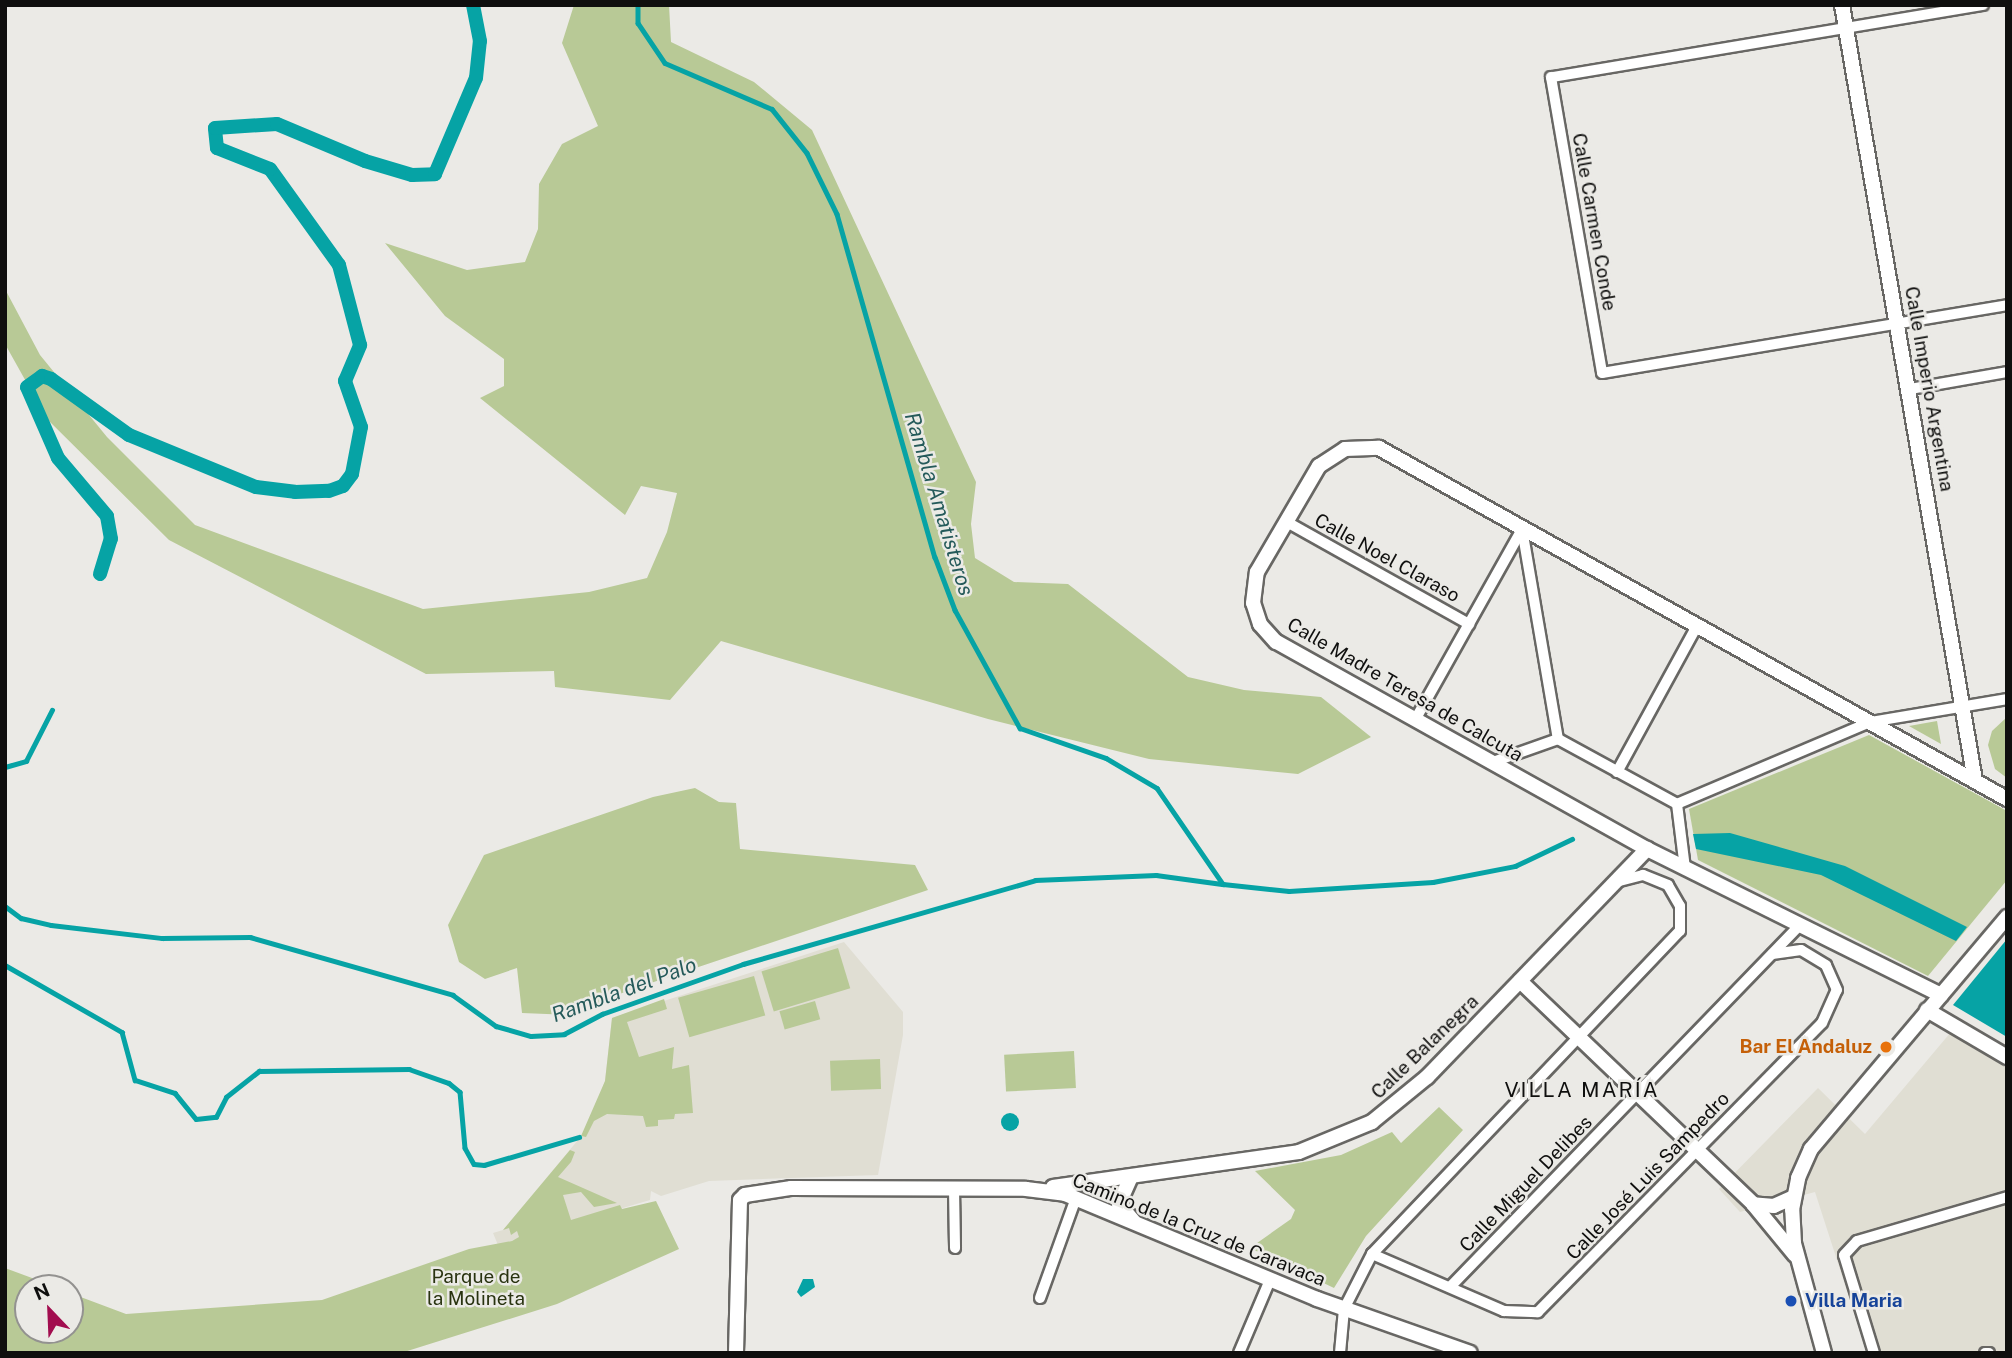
<!DOCTYPE html>
<meta charset="utf-8">
<style>
body{margin:0}
#map{position:relative;width:2012px;height:1358px;overflow:hidden;background:#ebeae6;font-family:"Public Sans",sans-serif}
div>[style]{position:absolute}
[style*='--x']{left:calc(var(--x)*1px);top:calc(var(--y)*1px);width:calc(var(--w)*1px);rotate:calc(var(--a)*1deg)}
.built>*{inset:0;background:#e0ded3}
.green>*{inset:0;background:#b8c996;transform-origin:0 0}
.water>*{inset:0;background:#06a3a5}
.round{border-radius:50%}
.stream>*{height:4.5px;margin:-2.25px;padding:0 2.25px;transform-origin:2.25px;border-radius:2.25px;background:#06a3a5}
.canal>*{height:14px;margin:-7px;padding:0 7px;transform-origin:7px;border-radius:7px;background:#06a3a5}
.roads{filter:drop-shadow(2px 0 #686764) drop-shadow(-2px 0 #686764) drop-shadow(0 2px #686764) drop-shadow(0 -2px #686764)}
.minor>*{height:10px;margin:-5px;padding:0 5px;transform-origin:5px;border-radius:5px;background:#fff}
.tertiary>*{height:14px;margin:-7px;padding:0 7px;transform-origin:7px;border-radius:7px;background:#fff}
.dots>*{width:19px;height:19px;translate:-50% -50%;box-sizing:border-box;border:4px solid #ebeae6;border-radius:50%}
span{translate:-50% -50%;white-space:nowrap;text-align:center;line-height:1.15;-webkit-text-stroke:5px #ebeae6;paint-order:stroke}
.street-label{font-size:19px;color:#0f0f0e}
.food-label{font-size:19px;color:#c56008;font-weight:700}
.right{translate:-100% -50%;text-align:right}
.park-label{font-size:19px;color:#293310}
.transit-label{font-size:19px;color:#164399;font-weight:700}
.left{translate:0 -50%;text-align:left}
.water-label{font-size:21px;color:#255a5a;font-style:italic}
.neighbourhood-label{font-size:21px;color:#0f0f0e;letter-spacing:2px}
.frame{position:absolute;inset:0;border:7px solid #0f0f0e;pointer-events:none}
.north{position:absolute;left:14px;top:1274px;width:70px;height:70px;box-sizing:border-box;background:#ebeae6;border:2px solid #939290;border-radius:50%;rotate:337deg;font-size:19px;font-weight:700;line-height:28px;text-align:center;color:#0f0f0e}
.north::after{content:'';display:block;margin:auto;width:24px;height:32px;background:#a20d4f;clip-path:polygon(50% 0,100% 100%,50% 72%,0 100%)}
</style>
<div id="map">
<div class="built">
<i style="clip-path:polygon(844px 942px,903px 1012px,903px 1035px,878px 1175px,709px 1181px,661px 1196px,651px 1191px,650px 1200px,498px 1245px,493px 1233px,503px 1230px,583px 1134px,594px 1112px,605px 1081px,612px 1018px)"></i>
<i style="clip-path:polygon(1951px 1032px,2007px 1068px,2007px 1353px,1994px 1353px,1992px 1347px,1975px 1353px,1867px 1353px,1815px 1192px,1740px 1212px,1719px 1189px,1818px 1088px,1865px 1134px)"></i>
</div>
<div class="green">
<i style="clip-path:polygon(574px 5px,669px 5px,671px 42px,754px 82px,812px 130px,976px 482px,971px 524px,975px 558px,1014px 582px,1068px 584px,1188px 677px,1244px 690px,1321px 697px,1371px 737px,1298px 774px,1149px 759px,988px 719px,721px 641px,670px 700px,555px 687px,554px 671px,426px 674px,169px 540px,47px 419px,5px 344px,5px 289px,40px 355px,107px 437px,195px 525px,423px 609px,589px 592px,647px 578px,667px 532px,677px 493px,641px 486px,625px 515px,480px 398px,504px 386px,504px 359px,445px 316px,385px 243px,467px 270px,525px 262px,538px 229px,539px 184px,562px 144px,598px 126px,562px 43px)"></i>
<i style="clip-path:polygon(2007px 717px,2007px 778px,1995px 769px,1988px 745px,1992px 731px)"></i>
<i style="clip-path:polygon(1937px 721px,1941px 744px,1909px 726px)"></i>
<i style="clip-path:polygon(1869px 735px,2007px 811px,2007px 880px,1928px 976px,1698px 860px,1689px 809px)"></i>
<i style="clip-path:polygon(695px 788px,719px 802px,736px 803px,740px 849px,915px 865px,928px 890px,627px 991px,571px 1015px,522px 1013px,517px 968px,485px 979px,459px 962px,448px 925px,484px 855px,653px 797px)"></i>
<i style="left:838px;top:948px;width:42px;height:80px;rotate:73deg"></i>
<i style="left:754px;top:976px;width:41px;height:79px;rotate:74deg"></i>
<i style="clip-path:polygon(664px 999px,667px 1009px,627px 1022px,639px 1057px,674px 1047px,672px 1069px,689px 1065px,693px 1113px,675px 1114px,674px 1119px,658px 1120px,658px 1126px,646px 1127px,643px 1116px,607px 1114px,594px 1121px,586px 1137px,581px 1136px,605px 1081px,612px 1018px)"></i>
<i style="left:815px;top:1001px;width:19px;height:37px;rotate:74deg"></i>
<i style="left:1074px;top:1051px;width:37px;height:70px;rotate:87deg"></i>
<i style="left:880px;top:1059px;width:30px;height:50px;rotate:88deg"></i>
<i style="clip-path:polygon(1439px 1107px,1463px 1130px,1366px 1236px,1334px 1288px,1250px 1248px,1291px 1219px,1295px 1210px,1255px 1171px,1341px 1155px,1392px 1132px,1401px 1143px)"></i>
<i style="clip-path:polygon(570px 1150px,575px 1152px,571px 1162px,558px 1177px,617px 1203px,594px 1207px,581px 1192px,563px 1195px,571px 1220px,620px 1205px,622px 1209px,656px 1201px,679px 1249px,557px 1304px,401px 1353px,5px 1352px,5px 1268px,59px 1288px,28px 1288px,28px 1330px,70px 1330px,70px 1293px,126px 1314px,322px 1300px,469px 1249px,512px 1241px,519px 1237px,517px 1231px,511px 1235px,509px 1228px,503px 1230px)"></i>
</div>
<div class="water">
<i style="clip-path:polygon(1730px 833px,1845px 866px,1967px 927px,1956px 941px,1821px 875px,1696px 849px,1693px 834px)"></i>
<i style="clip-path:polygon(2007px 939px,2007px 1037px,1953px 1005px)"></i>
<i class="round" style="left:1001px;top:1113px;width:18px;height:18px"></i>
<i style="clip-path:polygon(803px 1279px,813px 1279px,815px 1287px,801px 1297px,797px 1292px)"></i>
</div>
<div class="stream">
<i style="--x:638;--y:5;--w:18;--a:90"></i>
<i style="--x:638;--y:23;--w:48;--a:56"></i>
<i style="--x:665;--y:63;--w:116;--a:23.3"></i>
<i style="--x:772;--y:109;--w:56;--a:51.5"></i>
<i style="--x:807;--y:153;--w:68;--a:63.8"></i>
<i style="--x:837;--y:214;--w:357;--a:74.1"></i>
<i style="--x:935;--y:557;--w:57;--a:69.3"></i>
<i style="--x:955;--y:610;--w:135;--a:61.2"></i>
<i style="--x:1020;--y:728;--w:91;--a:19.2"></i>
<i style="--x:1106;--y:758;--w:59;--a:30.5"></i>
<i style="--x:1157;--y:788;--w:116;--a:55.5"></i>
<i style="--x:1223;--y:884;--w:66;--a:6.1"></i>
<i style="--x:1289;--y:891;--w:144;--a:-3.6"></i>
<i style="--x:1433;--y:882;--w:84;--a:-11"></i>
<i style="--x:1515;--y:866;--w:63;--a:-25.3"></i>
<i style="--x:5;--y:767;--w:22;--a:-16"></i>
<i style="--x:26;--y:761;--w:57;--a:-63"></i>
<i style="--x:5;--y:906;--w:20;--a:37"></i>
<i style="--x:21;--y:918;--w:31;--a:13"></i>
<i style="--x:51;--y:925;--w:112;--a:6.7"></i>
<i style="--x:162;--y:938;--w:88;--a:-0.7"></i>
<i style="--x:250;--y:937;--w:211;--a:15.9"></i>
<i style="--x:453;--y:995;--w:53;--a:35.8"></i>
<i style="--x:496;--y:1026;--w:36;--a:16"></i>
<i style="--x:531;--y:1036;--w:33;--a:-3"></i>
<i style="--x:564;--y:1034;--w:43;--a:-27.8"></i>
<i style="--x:602;--y:1014;--w:150;--a:-19.5"></i>
<i style="--x:743;--y:964;--w:304;--a:-16"></i>
<i style="--x:1035;--y:880;--w:121;--a:-2.4"></i>
<i style="--x:1156;--y:875;--w:68;--a:7.7"></i>
<i style="--x:5;--y:965;--w:135;--a:29.8"></i>
<i style="--x:122;--y:1032;--w:50;--a:74.8"></i>
<i style="--x:135;--y:1080;--w:42;--a:18"></i>
<i style="--x:175;--y:1093;--w:33;--a:51"></i>
<i style="--x:196;--y:1119;--w:20;--a:-6"></i>
<i style="--x:216;--y:1117;--w:22;--a:-63"></i>
<i style="--x:226;--y:1097;--w:42;--a:-38.2"></i>
<i style="--x:259;--y:1071;--w:150;--a:-0.8"></i>
<i style="--x:409;--y:1069;--w:42;--a:19.3"></i>
<i style="--x:449;--y:1083;--w:14;--a:39"></i>
<i style="--x:460;--y:1092;--w:56;--a:84.9"></i>
<i style="--x:465;--y:1148;--w:18;--a:61"></i>
<i style="--x:474;--y:1164;--w:10;--a:6"></i>
<i style="--x:484;--y:1165;--w:99;--a:-16.4"></i>
</div>
<div class="canal">
<i style="--x:100;--y:574;--w:37;--a:-73"></i>
<i style="--x:111;--y:539;--w:23;--a:-100"></i>
<i style="--x:107;--y:516;--w:76;--a:-130.2"></i>
<i style="--x:58;--y:458;--w:77;--a:-113.6"></i>
<i style="--x:27;--y:387;--w:19;--a:-36"></i>
<i style="--x:42;--y:376;--w:9;--a:18"></i>
<i style="--x:51;--y:379;--w:96;--a:35.7"></i>
<i style="--x:129;--y:435;--w:137;--a:22.3"></i>
<i style="--x:256;--y:487;--w:39;--a:7"></i>
<i style="--x:295;--y:492;--w:34;--a:-2"></i>
<i style="--x:329;--y:491;--w:15;--a:-20"></i>
<i style="--x:343;--y:486;--w:15;--a:-53"></i>
<i style="--x:352;--y:474;--w:48;--a:-79.2"></i>
<i style="--x:361;--y:427;--w:49;--a:-109.2"></i>
<i style="--x:345;--y:381;--w:39;--a:-67"></i>
<i style="--x:360;--y:345;--w:83;--a:-104.7"></i>
<i style="--x:339;--y:265;--w:118;--a:-125.7"></i>
<i style="--x:270;--y:169;--w:57;--a:-158.4"></i>
<i style="--x:217;--y:148;--w:20;--a:-96"></i>
<i style="--x:215;--y:128;--w:62;--a:-3.7"></i>
<i style="--x:277;--y:124;--w:95;--a:22.8"></i>
<i style="--x:365;--y:161;--w:49;--a:16.6"></i>
<i style="--x:412;--y:175;--w:23;--a:-2"></i>
<i style="--x:435;--y:174;--w:104;--a:-66.9"></i>
<i style="--x:476;--y:78;--w:37;--a:-84"></i>
<i style="--x:480;--y:41;--w:37;--a:-101"></i>
</div>
<div class="roads">
<div class="minor">
<i style="--x:1983;--y:5;--w:438;--a:170.5"></i>
<i style="--x:1551;--y:77;--w:300;--a:80.2"></i>
<i style="--x:1602;--y:373;--w:411;--a:-9.5"></i>
<i style="--x:1910;--y:389;--w:98;--a:-9.9"></i>
<i style="--x:1287;--y:522;--w:209;--a:29.3"></i>
<i style="--x:1522;--y:529;--w:213;--a:80.3"></i>
<i style="--x:1415;--y:720;--w:219;--a:-60.7"></i>
<i style="--x:1493;--y:762;--w:69;--a:-19.5"></i>
<i style="--x:1558;--y:739;--w:136;--a:28.6"></i>
<i style="--x:1677;--y:804;--w:64;--a:82.9"></i>
<i style="--x:1617;--y:772;--w:166;--a:-61.3"></i>
<i style="--x:1677;--y:804;--w:210;--a:-23"></i>
<i style="--x:1870;--y:722;--w:139;--a:-9.5"></i>
<i style="--x:954;--y:1189;--w:59;--a:89"></i>
<i style="--x:1372;--y:1254;--w:144;--a:23.4"></i>
<i style="--x:1504;--y:1311;--w:34;--a:2"></i>
<i style="--x:1538;--y:1312;--w:405;--a:-45.5"></i>
<i style="--x:1822;--y:1023;--w:36;--a:-66"></i>
<i style="--x:1837;--y:990;--w:27;--a:-114"></i>
<i style="--x:1826;--y:965;--w:29;--a:-149"></i>
<i style="--x:1801;--y:950;--w:29;--a:172"></i>
<i style="--x:1451;--y:1286;--w:502;--a:-45.97"></i>
<i style="--x:1040;--y:1298;--w:106;--a:-70.2"></i>
<i style="--x:1239;--y:1353;--w:79;--a:-67"></i>
<i style="--x:1340;--y:1353;--w:44;--a:-84.8"></i>
<i style="--x:1344;--y:1309;--w:62;--a:-63"></i>
<i style="--x:1372;--y:1254;--w:446;--a:-46.4"></i>
<i style="--x:1680;--y:931;--w:25;--a:-90"></i>
<i style="--x:1680;--y:906;--w:24;--a:-120"></i>
<i style="--x:1668;--y:885;--w:27;--a:-158"></i>
<i style="--x:1643;--y:875;--w:25;--a:166"></i>
<i style="--x:1874;--y:1353;--w:102;--a:-107"></i>
<i style="--x:1844;--y:1255;--w:19;--a:-47"></i>
<i style="--x:1857;--y:1241;--w:156;--a:-16.3"></i>
<i style="--x:1985;--y:1353;--w:4;--a:0"></i>
</div>
<div class="tertiary">
<i style="--x:1842;--y:5;--w:787;--a:80.27"></i>
<i style="--x:1520;--y:981;--w:323;--a:43.7"></i>
<i style="--x:1941;--y:995;--w:328;--a:-153.6"></i>
<i style="--x:1647;--y:849;--w:425;--a:-150.8"></i>
<i style="--x:1276;--y:642;--w:24;--a:-132"></i>
<i style="--x:1260;--y:624;--w:22;--a:-108"></i>
<i style="--x:1253;--y:603;--w:31;--a:-83"></i>
<i style="--x:1257;--y:572;--w:123;--a:-59.7"></i>
<i style="--x:1319;--y:466;--w:31;--a:-33"></i>
<i style="--x:1345;--y:449;--w:34;--a:-2"></i>
<i style="--x:1379;--y:448;--w:719;--a:29.2"></i>
<i style="--x:1927;--y:1010;--w:93;--a:30.4"></i>
<i style="--x:1130;--y:1179;--w:27;--a:114"></i>
<i style="--x:1119;--y:1204;--w:23;--a:50"></i>
<i style="--x:1053;--y:1187;--w:248;--a:-8.1"></i>
<i style="--x:1299;--y:1152;--w:79;--a:-22.3"></i>
<i style="--x:1372;--y:1122;--w:71;--a:-39.3"></i>
<i style="--x:1427;--y:1077;--w:317;--a:-46"></i>
<i style="--x:1794;--y:1197;--w:22;--a:156"></i>
<i style="--x:1774;--y:1206;--w:21;--a:-175"></i>
<i style="--x:1753;--y:1204;--w:66;--a:50.5"></i>
<i style="--x:736;--y:1353;--w:153;--a:-88.5"></i>
<i style="--x:740;--y:1200;--w:7;--a:-45"></i>
<i style="--x:745;--y:1195;--w:47;--a:-8.7"></i>
<i style="--x:791;--y:1188;--w:235;--a:0.2"></i>
<i style="--x:1026;--y:1189;--w:39;--a:7"></i>
<i style="--x:1065;--y:1194;--w:273;--a:22.6"></i>
<i style="--x:1317;--y:1299;--w:162;--a:19.4"></i>
<i style="--x:1824;--y:1353;--w:114;--a:-105.3"></i>
<i style="--x:1794;--y:1243;--w:33;--a:-93"></i>
<i style="--x:1792;--y:1210;--w:33;--a:-79"></i>
<i style="--x:1798;--y:1178;--w:32;--a:-66"></i>
<i style="--x:1811;--y:1149;--w:304;--a:-49.8"></i>
</div>
</div>
<div class="dots">
<i style="left:1886px;top:1047px;background:#e8710a"></i>
<i style="left:1791px;top:1301px;background:#1a4fb4"></i>
</div>
<div class="street-label">
<span style="left:1594px;top:222px;rotate:80deg">Calle Carmen Conde</span>
<span style="left:1929px;top:389px;rotate:80deg">Calle Imperio Argentina</span>
<span style="left:1387px;top:558px;rotate:29deg">Calle Noel Claraso</span>
<span style="left:1405px;top:690px;rotate:30deg">Calle Madre Teresa de Calcuta</span>
<span style="left:1425px;top:1047px;rotate:-44deg">Calle Balanegra</span>
<span style="left:1648px;top:1176px;rotate:-46deg">Calle José Luis Sampedro</span>
<span style="left:1526px;top:1184px;rotate:-46deg">Calle Miguel Delibes</span>
<span style="left:1199px;top:1230px;rotate:22deg">Camino de la Cruz de Caravaca</span>
</div>
<div class="food-label">
<span class="right" style="left:1872px;top:1047px">Bar El Andaluz</span>
</div>
<div class="park-label">
<span style="left:476px;top:1288px">Parque de<br>la Molineta</span>
</div>
<div class="transit-label">
<span class="left" style="left:1805px;top:1301px">Villa Maria</span>
</div>
<div class="water-label">
<span style="left:939px;top:504px;rotate:73deg">Rambla Amatisteros</span>
<span style="left:624px;top:990px;rotate:-20deg">Rambla del Palo</span>
</div>
<div class="neighbourhood-label">
<span style="left:1582px;top:1090px">VILLA MARÍA</span>
</div>
<div class="frame"></div>
<div class="north">N</div>
</div>
